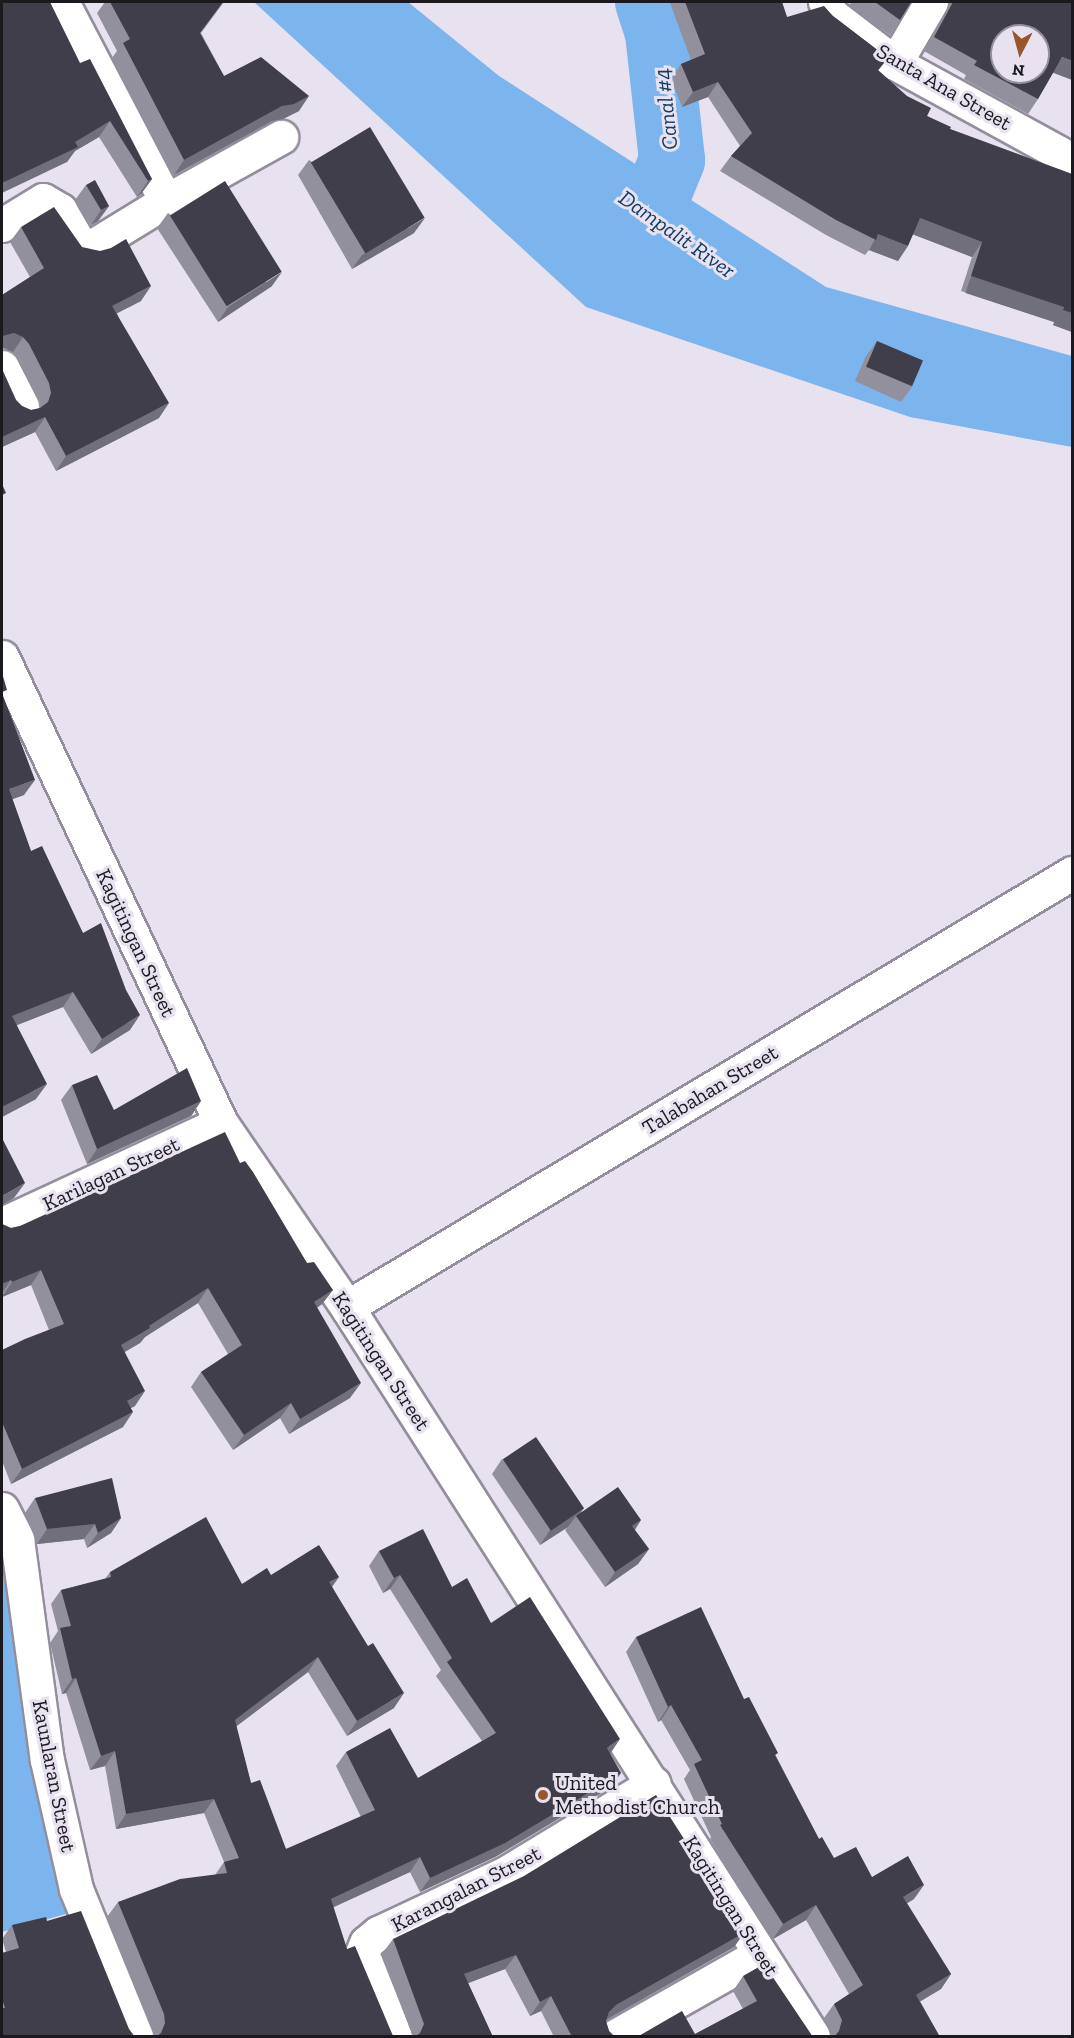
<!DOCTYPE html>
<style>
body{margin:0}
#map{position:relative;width:1074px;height:2038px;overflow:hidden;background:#e7e1f0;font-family:"Zilla Slab",serif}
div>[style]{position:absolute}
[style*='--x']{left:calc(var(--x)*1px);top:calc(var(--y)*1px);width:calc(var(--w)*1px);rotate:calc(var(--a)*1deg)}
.water>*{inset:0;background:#7cb4ee}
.river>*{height:66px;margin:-33px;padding:0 33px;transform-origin:33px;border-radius:33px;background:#7cb4ee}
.roads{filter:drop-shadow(2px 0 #948e9c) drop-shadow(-2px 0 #948e9c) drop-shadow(0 2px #948e9c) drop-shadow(0 -2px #948e9c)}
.minor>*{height:33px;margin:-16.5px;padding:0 16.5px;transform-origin:16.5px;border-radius:16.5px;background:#fff}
.wall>*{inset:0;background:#93909d}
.shaded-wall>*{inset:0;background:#716f7c;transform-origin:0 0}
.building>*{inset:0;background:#3f3e4a;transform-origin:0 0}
.dots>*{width:16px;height:16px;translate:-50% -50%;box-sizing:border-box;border:3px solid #e7e1f0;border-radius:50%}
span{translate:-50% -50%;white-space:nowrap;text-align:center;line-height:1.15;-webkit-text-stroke:6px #e7e1f0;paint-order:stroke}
.street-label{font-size:21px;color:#1b191e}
.poi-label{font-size:21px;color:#1b191e}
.left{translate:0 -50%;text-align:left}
.water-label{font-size:22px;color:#143c62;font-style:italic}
.frame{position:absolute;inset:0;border:3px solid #1b191e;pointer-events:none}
.north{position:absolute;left:990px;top:24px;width:60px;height:60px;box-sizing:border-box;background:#e7e1f0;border:2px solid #95919c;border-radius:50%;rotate:186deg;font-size:16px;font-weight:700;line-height:24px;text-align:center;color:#1b191e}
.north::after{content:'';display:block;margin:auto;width:21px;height:27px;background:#9a552a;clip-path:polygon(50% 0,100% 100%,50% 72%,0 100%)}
</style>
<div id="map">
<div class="water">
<i style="clip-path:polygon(254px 2px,408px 2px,499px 76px,826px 287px,1072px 356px,1072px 447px,910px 417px,586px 307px)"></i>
<i style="clip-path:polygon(2px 1545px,10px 1548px,66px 1914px,2px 1932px)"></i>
</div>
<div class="river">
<i style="--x:648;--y:2;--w:33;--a:72"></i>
<i style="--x:658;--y:33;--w:128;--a:83.7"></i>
<i style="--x:672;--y:160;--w:59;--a:111.8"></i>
</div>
<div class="roads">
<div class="minor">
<i style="--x:62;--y:2;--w:225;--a:62.4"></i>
<i style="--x:825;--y:2;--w:15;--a:62"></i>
<i style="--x:832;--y:15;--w:79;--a:37.3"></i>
<i style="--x:895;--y:63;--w:202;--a:28.7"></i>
<i style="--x:895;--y:63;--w:71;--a:-59.5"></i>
<i style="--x:2;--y:225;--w:48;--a:-31.4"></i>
<i style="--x:43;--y:200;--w:20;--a:30"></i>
<i style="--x:60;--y:210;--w:42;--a:59.7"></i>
<i style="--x:81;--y:246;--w:10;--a:6"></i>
<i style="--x:91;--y:247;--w:88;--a:-31.5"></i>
<i style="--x:166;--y:201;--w:132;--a:-29.1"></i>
<i style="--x:2;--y:367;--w:44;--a:62.9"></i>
<i style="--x:2;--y:657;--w:515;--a:64.83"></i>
<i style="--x:221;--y:1123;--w:223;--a:55.6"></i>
<i style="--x:347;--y:1307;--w:865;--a:57.41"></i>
<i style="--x:2;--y:1224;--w:241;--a:-24.8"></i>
<i style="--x:347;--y:1307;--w:845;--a:-30.91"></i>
<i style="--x:2;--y:1509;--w:34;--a:63"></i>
<i style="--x:17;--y:1539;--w:223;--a:82.3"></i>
<i style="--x:47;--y:1760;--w:132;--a:77.3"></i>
<i style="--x:76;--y:1889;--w:159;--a:67.8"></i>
<i style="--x:395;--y:2036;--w:89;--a:-111.7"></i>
<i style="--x:362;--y:1953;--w:11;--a:-68"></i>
<i style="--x:366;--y:1943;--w:16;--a:-40"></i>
<i style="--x:378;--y:1933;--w:139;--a:-25.1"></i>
<i style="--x:504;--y:1874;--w:175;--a:-31.2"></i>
<i style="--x:615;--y:2036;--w:167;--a:-29.5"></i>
</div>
</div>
<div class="wall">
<i style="clip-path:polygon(105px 2px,224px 2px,201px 33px,224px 76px,299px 111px,283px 119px,272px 121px,174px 175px,112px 58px,117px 51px,97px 13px)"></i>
<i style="clip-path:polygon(671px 2px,782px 2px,787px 17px,833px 16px,888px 58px,878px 71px,927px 116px,950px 129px,1072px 174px,1072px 332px,1053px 325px,1054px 322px,961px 291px,972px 257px,913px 234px,898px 261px,869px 250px,865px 255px,826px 235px,720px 171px,731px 156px,740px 146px,708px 97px,682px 107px,671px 79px,681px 64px,691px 60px,670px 3px)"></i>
<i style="clip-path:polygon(852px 2px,911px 2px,900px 20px,890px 35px,849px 5px)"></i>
<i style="clip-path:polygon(949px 2px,1072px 2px,1053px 73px,1038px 99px,1028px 114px,964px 79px,966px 75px,924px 51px,950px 3px)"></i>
<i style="clip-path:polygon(80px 63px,152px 179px,141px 194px,137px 197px,99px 137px,75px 151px,67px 162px)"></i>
<i style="clip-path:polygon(309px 160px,414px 233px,352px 269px,298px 175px)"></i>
<i style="clip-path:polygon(86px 185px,109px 206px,98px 221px,91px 225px,75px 200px)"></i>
<i style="clip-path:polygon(168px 213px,272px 286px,218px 322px,157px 228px)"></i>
<i style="clip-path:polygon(21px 227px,82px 247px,141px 301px,117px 313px,159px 418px,56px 471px,35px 432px,2px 447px,2px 369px,16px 400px,22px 406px,31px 410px,41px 408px,39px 398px,19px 358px,13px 352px,4px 348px,2px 349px,2px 295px,30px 277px,10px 242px)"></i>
<i style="clip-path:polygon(877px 341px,912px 387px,901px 402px,855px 381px,866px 356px)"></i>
<i style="clip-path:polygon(3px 697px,24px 795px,12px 799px,31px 851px,83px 933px,130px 1030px,91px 1054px,63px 1007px,17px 1025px,36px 1099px,2px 1117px)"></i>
<i style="clip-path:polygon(72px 1085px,114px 1110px,201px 1101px,191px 1116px,87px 1164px,61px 1100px)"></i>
<i style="clip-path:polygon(240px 1163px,307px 1263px,333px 1290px,322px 1304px,317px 1308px,350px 1398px,289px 1434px,280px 1418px,233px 1450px,191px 1387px,201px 1372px,228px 1354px,198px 1303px,145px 1337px,140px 1343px,125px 1352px,135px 1406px,131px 1408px,123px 1427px,11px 1484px,2px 1461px,2px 1350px,49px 1330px,31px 1285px,2px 1297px,2px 1224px,11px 1228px,20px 1226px)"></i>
<i style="clip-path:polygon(502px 1459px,581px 1512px,641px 1520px,635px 1530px,649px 1549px,638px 1564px,605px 1587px,565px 1530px,568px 1527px,540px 1545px,492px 1474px)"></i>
<i style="clip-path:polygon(35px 1498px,121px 1518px,111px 1533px,87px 1548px,84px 1539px,37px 1544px,25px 1513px)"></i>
<i style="clip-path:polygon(379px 1551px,452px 1587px,491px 1623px,610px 1754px,621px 1773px,611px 1787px,495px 1857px,420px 1892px,410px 1872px,333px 1907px,347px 1949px,393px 2036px,395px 2037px,154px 2037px,153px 2029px,107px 1917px,118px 1902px,215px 1875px,224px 1862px,204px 1813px,116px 1829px,105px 1766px,90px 1770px,66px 1693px,62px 1694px,50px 1643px,58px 1631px,51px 1604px,61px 1590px,105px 1579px,110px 1572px,242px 1584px,271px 1575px,339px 1577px,332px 1586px,394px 1708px,347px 1736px,308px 1672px,236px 1726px,251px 1783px,286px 1849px,361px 1817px,336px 1766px,346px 1752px,418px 1778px,482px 1741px,436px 1676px,441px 1670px,390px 1589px,383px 1593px,369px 1566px)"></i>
<i style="clip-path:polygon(636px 1637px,744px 1699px,776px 1756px,819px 1839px,834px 1858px,914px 1899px,907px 1903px,951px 1974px,941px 1989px,920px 2001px,940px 2037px,831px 2037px,832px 2035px,824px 2018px,834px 2004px,849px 1994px,806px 1920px,773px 1939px,710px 1839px,711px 1837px,684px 1779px,690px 1770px,661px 1720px,658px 1722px,626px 1652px)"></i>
<i style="clip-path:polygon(47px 1921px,129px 2029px,2px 2037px,2px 1953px,6px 1952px,2px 1939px,12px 1925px)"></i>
<i style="clip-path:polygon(744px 1933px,734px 1947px,607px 2019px,606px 2021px,609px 2031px,615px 2037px,554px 2037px,541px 2011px,530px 2016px,505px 1969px,468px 1983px,493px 2037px,413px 2037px,382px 1954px,393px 1939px)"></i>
<i style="clip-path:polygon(743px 1976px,813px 2037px,695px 2034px,743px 2009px,733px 1991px)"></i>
</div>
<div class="shaded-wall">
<i style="clip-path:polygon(1062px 57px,1072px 61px,1072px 80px,1051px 72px)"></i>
<i style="clip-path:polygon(718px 82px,708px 97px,682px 107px,693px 92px)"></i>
<i style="clip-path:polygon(309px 96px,299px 111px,283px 119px,272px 121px,174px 175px,184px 160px,282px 106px)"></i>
<i style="clip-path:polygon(110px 121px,99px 137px,75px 151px,67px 162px,2px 193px,2px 183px)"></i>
<i style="clip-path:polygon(152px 179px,141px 194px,137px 197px,148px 181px)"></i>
<i style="clip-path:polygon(109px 206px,98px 221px,91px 225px,101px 210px)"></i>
<i style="clip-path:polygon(425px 218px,414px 233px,352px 269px,362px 255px)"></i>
<i style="clip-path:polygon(920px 218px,982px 242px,972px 257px,909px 233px)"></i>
<i style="clip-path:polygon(878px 234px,908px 246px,898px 261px,869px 250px)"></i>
<i style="clip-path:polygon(282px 272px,272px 286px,218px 322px,228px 307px)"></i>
<i style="left:971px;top:276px;width:98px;height:18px;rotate:18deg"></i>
<i style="clip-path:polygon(151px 286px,141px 301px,102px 321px,112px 306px)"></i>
<i style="clip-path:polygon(1063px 310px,1072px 313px,1072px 332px,1053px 325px)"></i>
<i style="clip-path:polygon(14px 333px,23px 337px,13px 352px,4px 348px,2px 349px,2px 338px,3px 336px)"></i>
<i style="clip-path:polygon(169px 403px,159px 418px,56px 471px,66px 456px)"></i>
<i style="clip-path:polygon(45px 417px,35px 432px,2px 447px,2px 437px)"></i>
<i style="clip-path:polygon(35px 780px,24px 795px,2px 803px,9px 789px)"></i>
<i style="clip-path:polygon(73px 992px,63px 1007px,2px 1031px,12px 1016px)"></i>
<i style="clip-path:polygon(140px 1015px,130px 1030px,91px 1054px,102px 1039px)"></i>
<i style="clip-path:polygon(47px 1084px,36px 1099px,2px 1117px,2px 1107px)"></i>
<i style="clip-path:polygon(201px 1101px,191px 1116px,87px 1164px,97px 1149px)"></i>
<i style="clip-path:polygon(25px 1183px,14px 1198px,2px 1205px,2px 1196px)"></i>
<i style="clip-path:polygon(41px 1270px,31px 1285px,2px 1297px,12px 1282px)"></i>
<i style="clip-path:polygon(11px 1280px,2px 1293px,2px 1284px)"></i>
<i style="clip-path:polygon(208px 1288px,198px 1303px,145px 1337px,140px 1343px,110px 1360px,121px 1345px,149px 1326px)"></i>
<i style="clip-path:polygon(333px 1290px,322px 1304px,303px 1317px,314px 1302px)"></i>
<i style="clip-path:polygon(361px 1383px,350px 1398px,289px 1434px,300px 1419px)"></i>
<i style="clip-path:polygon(145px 1391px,135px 1406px,117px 1415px,127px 1401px)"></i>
<i style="clip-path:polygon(291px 1403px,280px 1418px,233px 1450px,244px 1435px)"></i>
<i style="clip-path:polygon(133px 1412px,123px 1427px,11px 1484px,22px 1469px)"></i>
<i style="clip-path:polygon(584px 1508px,577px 1518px,576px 1516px,568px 1527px,540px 1545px,550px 1530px)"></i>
<i style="clip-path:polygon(121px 1518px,111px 1533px,87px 1548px,98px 1533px)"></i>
<i style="clip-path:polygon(641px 1520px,631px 1535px,632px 1526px)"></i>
<i style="clip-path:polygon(95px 1524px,84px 1539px,37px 1544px,47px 1529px)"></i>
<i style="clip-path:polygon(649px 1549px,638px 1564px,605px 1587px,615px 1572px)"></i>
<i style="clip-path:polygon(400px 1575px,390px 1589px,383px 1593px,394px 1578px)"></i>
<i style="clip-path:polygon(339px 1577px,329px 1591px,329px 1582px)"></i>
<i style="clip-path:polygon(318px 1657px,308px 1672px,225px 1735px,235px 1720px)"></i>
<i style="clip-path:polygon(76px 1678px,66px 1693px,62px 1694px,72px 1679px)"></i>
<i style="clip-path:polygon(404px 1693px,394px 1708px,347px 1736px,357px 1721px)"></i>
<i style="clip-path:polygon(671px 1705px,661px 1720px,658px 1722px,668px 1707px)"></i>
<i style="clip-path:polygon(620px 1739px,610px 1754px,607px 1748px)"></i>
<i style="clip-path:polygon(115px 1751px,105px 1766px,90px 1770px,101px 1756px)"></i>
<i style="clip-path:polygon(621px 1773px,611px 1787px,495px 1857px,420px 1892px,430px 1878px)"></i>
<i style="clip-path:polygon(214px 1799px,204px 1813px,116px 1829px,126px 1814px)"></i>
<i style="clip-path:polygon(420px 1857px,410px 1872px,321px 1913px,331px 1899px)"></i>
<i style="clip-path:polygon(924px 1885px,914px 1899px,893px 1912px,903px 1897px)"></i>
<i style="clip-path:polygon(816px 1905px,806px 1920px,773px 1939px,783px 1924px)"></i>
<i style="clip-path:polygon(744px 1933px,734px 1947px,606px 2020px,609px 2012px,616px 2005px)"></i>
<i style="clip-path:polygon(516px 1955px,505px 1969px,453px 1989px,464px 1974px)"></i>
<i style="clip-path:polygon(951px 1974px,941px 1989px,906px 2010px,916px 1995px)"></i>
<i style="clip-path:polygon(551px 1996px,541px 2011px,530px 2016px,540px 2002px)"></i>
</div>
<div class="building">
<i style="clip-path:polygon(2px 2px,50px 2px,80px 63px,90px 59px,152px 179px,148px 181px,110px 121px,75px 142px,78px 147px,2px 183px)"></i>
<i style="clip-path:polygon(110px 2px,223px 2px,200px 33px,224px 76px,261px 57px,309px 96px,294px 104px,282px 106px,184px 160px,123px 43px,130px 39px)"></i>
<i style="clip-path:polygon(685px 2px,782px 2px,787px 17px,824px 6px,833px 16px,888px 58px,878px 70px,907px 96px,931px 108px,927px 116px,951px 127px,950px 129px,1072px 174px,1072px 313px,1063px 310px,1064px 307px,971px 276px,982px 242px,920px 218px,908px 246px,878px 234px,876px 240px,836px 220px,731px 156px,752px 133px,718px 82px,693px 92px,681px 64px,705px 54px)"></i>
<i style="clip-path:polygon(875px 2px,911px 2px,900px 20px)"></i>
<i style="clip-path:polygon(evenodd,953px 2px,1072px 2px,1072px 61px,1062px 57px,1038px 99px,974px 65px,977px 61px,934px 37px,953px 2px,1002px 36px,1038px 36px,1038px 72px,1002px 72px,1002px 36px)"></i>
<i style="left:370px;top:127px;width:106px;height:69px;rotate:59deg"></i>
<i style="clip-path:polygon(95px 180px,109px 206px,101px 210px,86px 185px)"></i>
<i style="left:225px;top:181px;width:107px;height:65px;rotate:58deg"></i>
<i style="clip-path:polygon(54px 207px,82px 247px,100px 251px,111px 248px,126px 239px,151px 286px,112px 306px,169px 403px,66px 456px,45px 417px,2px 437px,2px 369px,16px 400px,22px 406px,31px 410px,40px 408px,48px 402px,51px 393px,49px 383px,29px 344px,23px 337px,14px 333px,3px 336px,2px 338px,2px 295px,44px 268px,21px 227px)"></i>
<i style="left:877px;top:341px;width:50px;height:28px;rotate:23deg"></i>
<i style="clip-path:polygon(2px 484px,6px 493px,2px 495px)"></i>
<i style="clip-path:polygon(2px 673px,7px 690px,2px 692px)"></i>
<i style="clip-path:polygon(2px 693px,35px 780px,9px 789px,31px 851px,42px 846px,83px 933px,101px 923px,126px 990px,140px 1015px,102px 1039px,73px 992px,12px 1016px,47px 1084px,2px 1107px)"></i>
<i style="clip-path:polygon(187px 1068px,201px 1101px,97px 1149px,72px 1085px,97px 1075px,114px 1110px)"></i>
<i style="clip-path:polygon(225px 1132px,240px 1163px,245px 1161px,253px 1172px,307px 1263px,314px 1262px,333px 1290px,314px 1302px,361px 1383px,300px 1419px,291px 1403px,244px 1435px,201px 1372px,242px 1345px,208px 1288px,149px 1326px,150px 1328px,121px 1345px,145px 1391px,127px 1401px,133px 1412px,22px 1469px,2px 1422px,2px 1350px,25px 1339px,64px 1324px,41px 1270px,12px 1282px,11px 1280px,2px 1284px,2px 1224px,11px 1228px,20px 1226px)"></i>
<i style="clip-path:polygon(2px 1138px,25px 1183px,2px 1196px)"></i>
<i style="left:536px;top:1437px;width:86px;height:40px;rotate:56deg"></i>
<i style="clip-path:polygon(112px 1478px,121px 1518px,98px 1533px,95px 1524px,47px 1529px,35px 1498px)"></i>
<i style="clip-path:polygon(618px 1487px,641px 1520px,632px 1526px,649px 1549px,615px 1572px,576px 1516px)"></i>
<i style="clip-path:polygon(206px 1517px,242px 1584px,267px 1568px,271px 1575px,319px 1545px,339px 1577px,329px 1582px,368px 1646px,373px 1643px,404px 1693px,357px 1721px,318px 1657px,235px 1720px,251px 1783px,260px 1780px,286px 1849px,375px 1810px,346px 1752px,390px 1728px,418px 1778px,496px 1733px,447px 1662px,452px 1658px,400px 1575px,394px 1578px,379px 1551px,423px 1529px,452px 1587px,467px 1578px,491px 1623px,530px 1597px,620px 1739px,607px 1748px,621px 1773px,505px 1843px,430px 1878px,420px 1857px,331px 1899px,347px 1949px,355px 1946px,393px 2036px,395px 2037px,156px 2037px,161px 2033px,165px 2023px,164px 2014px,118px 1902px,180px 1879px,227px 1873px,224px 1862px,239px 1858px,214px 1799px,126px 1814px,115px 1751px,101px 1756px,76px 1678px,72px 1679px,60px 1628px,71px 1626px,61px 1590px,111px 1577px,110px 1572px)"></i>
<i style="clip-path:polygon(701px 1607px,744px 1699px,749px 1697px,778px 1753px,775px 1755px,819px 1839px,822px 1837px,834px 1858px,856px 1847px,872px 1877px,908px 1856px,924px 1885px,903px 1897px,951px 1974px,916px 1995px,940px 2037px,834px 2037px,839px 2031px,842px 2020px,834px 2004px,863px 1985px,816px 1905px,783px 1924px,720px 1825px,722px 1824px,694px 1764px,702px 1760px,671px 1705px,668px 1707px,636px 1637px)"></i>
<i style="clip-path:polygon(656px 1795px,744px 1933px,616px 2005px,609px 2012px,606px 2021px,609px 2031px,615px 2037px,572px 2037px,551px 1996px,540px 2002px,516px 1955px,464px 1974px,493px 2037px,415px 2037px,420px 2033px,424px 2024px,393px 1939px,524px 1876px)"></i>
<i style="clip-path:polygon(81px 1911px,129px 2029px,135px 2037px,2px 2037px,2px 2008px,5px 2008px,2px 1999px,2px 1953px,19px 1948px,12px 1925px,46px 1917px,47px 1921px)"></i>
<i style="clip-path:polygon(764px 1964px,813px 2037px,637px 2037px,682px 2011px,695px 2034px,757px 2001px,743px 1976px)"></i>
</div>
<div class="dots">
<i style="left:543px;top:1795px;background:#9a552a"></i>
</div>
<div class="street-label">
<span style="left:944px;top:87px;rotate:30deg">Santa Ana Street</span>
<span style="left:136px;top:943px;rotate:65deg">Kagitingan Street</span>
<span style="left:710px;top:1090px;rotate:-31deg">Talabahan Street</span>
<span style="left:111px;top:1174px;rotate:-25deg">Karilagan Street</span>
<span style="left:381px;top:1361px;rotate:57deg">Kagitingan Street</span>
<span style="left:54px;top:1776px;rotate:79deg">Kaunlaran Street</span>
<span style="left:466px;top:1889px;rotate:-27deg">Karangalan Street</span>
<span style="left:731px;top:1906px;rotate:58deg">Kagitingan Street</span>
</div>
<div class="poi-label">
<span class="left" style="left:555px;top:1795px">United<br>Methodist Church</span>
</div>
<div class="water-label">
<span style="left:666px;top:109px;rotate:-96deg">Canal #4</span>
<span style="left:677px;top:234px;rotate:35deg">Dampalit River</span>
</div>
<div class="frame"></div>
<div class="north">N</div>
</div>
